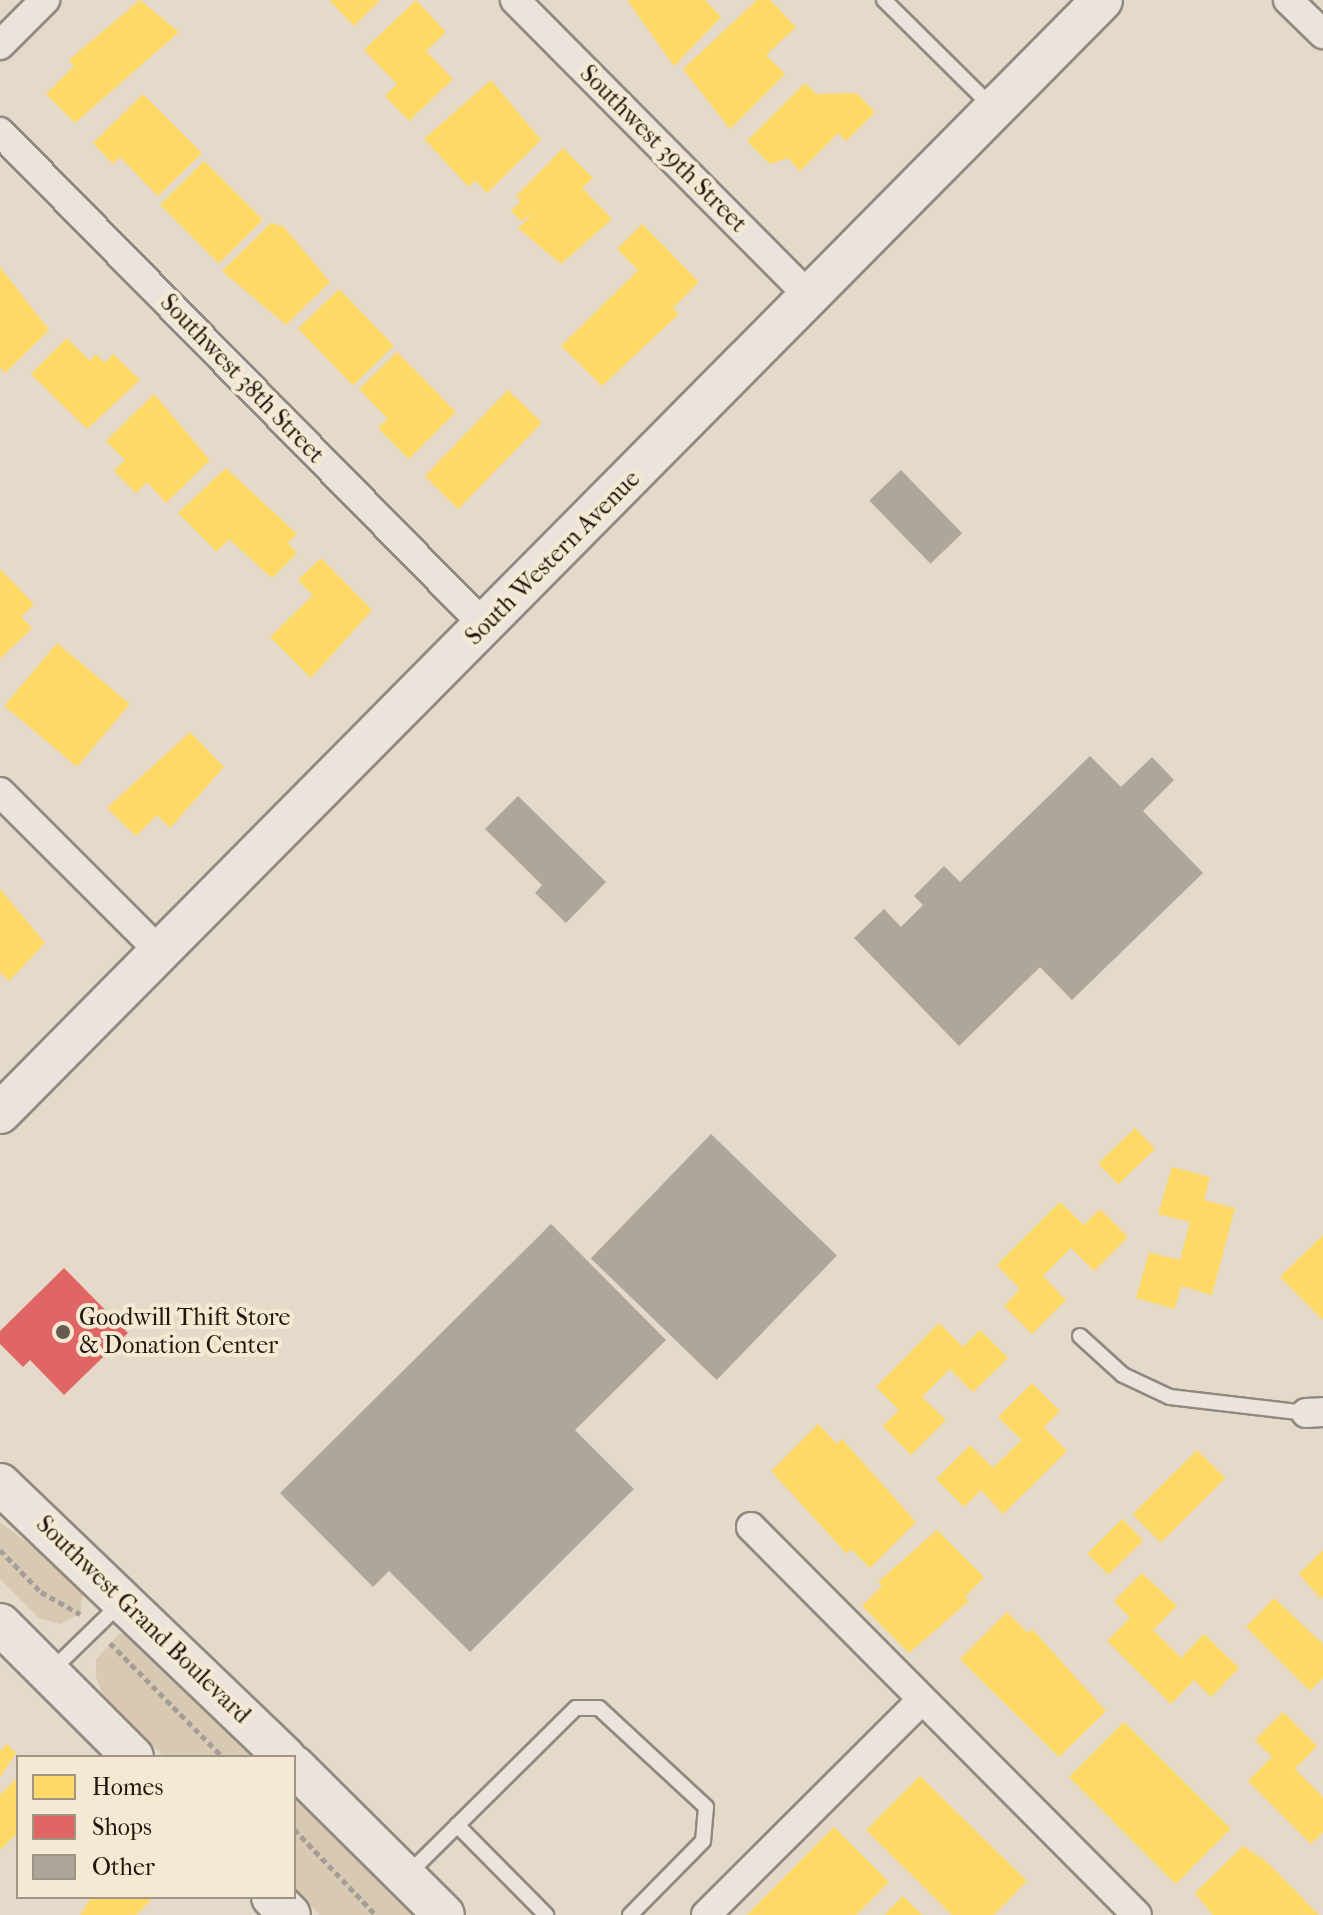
<!DOCTYPE html>
<style>
body{margin:0}
#map{position:relative;width:1323px;height:1915px;overflow:hidden;background:#e5dac9;font-family:"IM FELL French Canon",serif}
div>[style]{position:absolute}
[style*='--x']{left:calc(var(--x)*1px);top:calc(var(--y)*1px);width:calc(var(--w)*1px);rotate:calc(var(--a)*1deg)}
.green>*{inset:0;background:#d8c9b2}
.homes>*{inset:0;background:#ffd966;transform-origin:0 0}
.shops>*{inset:0;background:#e06666}
.building>*{inset:0;background:#aea69b;transform-origin:0 0}
.path>*{height:5px;margin-top:-2.5px;transform-origin:0;background:repeating-linear-gradient(90deg,#a39e96 0 6px,transparent 0 10px)}
.roads{filter:drop-shadow(2px 0 #90897f) drop-shadow(-2px 0 #90897f) drop-shadow(0 2px #90897f) drop-shadow(0 -2px #90897f)}
.lane>*{height:14px;margin:-7px;padding:0 7px;transform-origin:7px;border-radius:7px;background:#eae4dc}
.street>*{height:28px;margin:-14px;padding:0 14px;transform-origin:14px;border-radius:14px;background:#eae4dc}
.secondary>*{height:40px;margin:-20px;padding:0 20px;transform-origin:20px;border-radius:20px;background:#eae4dc}
.dots>*{width:22px;height:22px;translate:-50% -50%;box-sizing:border-box;border:4px solid #f6e9d4;border-radius:50%}
span{translate:-50% -50%;white-space:nowrap;text-align:center;line-height:1.15;-webkit-text-stroke:8px #f6e9d4;paint-order:stroke}
.street-label{font-size:24px;color:#20160d}
.poi-label{font-size:24px;color:#20160d}
.left{translate:0 -50%;text-align:left}
.legend{position:absolute;left:16px;top:1755px;width:280px;height:144px;box-sizing:border-box;background:#f6e9d4;border:2px solid #a09584;margin:0;padding:10px 14px;list-style:none;font-size:24px;color:#20160d}
.legend li{display:flex;align-items:center;gap:16px;height:40px}
.legend b{width:40px;border:2px solid #a09584}
</style>
<div id="map">
<div class="green">
<i style="clip-path:polygon(0 1522px,74px 1578px,83px 1592px,80px 1614px,60px 1624px,39px 1618px,0 1579px)"></i>
<i style="clip-path:polygon(120px 1633px,138px 1636px,265px 1757px,164px 1757px,102px 1693px,96px 1677px,96px 1660px)"></i>
<i style="clip-path:polygon(294px 1786px,419px 1915px,320px 1915px,294px 1889px)"></i>
</div>
<div class="homes">
<i style="clip-path:polygon(140px 0,179px 32px,75px 123px,46px 94px,74px 66px,69px 60px)"></i>
<i style="clip-path:polygon(329px 0,380px 0,354px 26px)"></i>
<i style="clip-path:polygon(416px 0,446px 32px,426px 51px,453px 79px,409px 121px,385px 96px,397px 84px,364px 50px)"></i>
<i style="clip-path:polygon(627px 0,705px 0,721px 17px,674px 66px)"></i>
<i style="clip-path:polygon(757px 0,770px 0,796px 27px,766px 55px,785px 74px,730px 129px,683px 69px)"></i>
<i style="clip-path:polygon(491px 80px,541px 140px,487px 193px,475px 180px,469px 187px,424px 139px)"></i>
<i style="clip-path:polygon(805px 83px,816px 94px,856px 93px,875px 112px,846px 141px,838px 133px,800px 171px,788px 158px,770px 164px,747px 141px)"></i>
<i style="clip-path:polygon(143px 94px,202px 153px,158px 196px,120px 157px,113px 164px,93px 143px)"></i>
<i style="clip-path:polygon(563px 148px,593px 178px,582px 188px,612px 219px,561px 264px,518px 228px,534px 213px,521px 221px,511px 211px,521px 201px,516px 196px)"></i>
<i style="left:204px;top:161px;width:83px;height:62px;rotate:45deg"></i>
<i style="clip-path:polygon(271px 223px,284px 227px,330px 282px,286px 325px,222px 271px)"></i>
<i style="clip-path:polygon(642px 224px,699px 282px,673px 308px,679px 314px,602px 386px,561px 346px,638px 270px,617px 249px)"></i>
<i style="clip-path:polygon(0 267px,49px 330px,5px 373px,0 367px)"></i>
<i style="left:339px;top:289px;width:79px;height:57px;rotate:46deg"></i>
<i style="clip-path:polygon(67px 338px,90px 361px,96px 354px,105px 363px,113px 354px,140px 380px,87px 429px,31px 374px)"></i>
<i style="clip-path:polygon(397px 352px,456px 412px,409px 459px,378px 428px,388px 419px,359px 389px)"></i>
<i style="left:508px;top:390px;width:47px;height:120px;rotate:44deg"></i>
<i style="clip-path:polygon(154px 394px,210px 460px,166px 503px,147px 482px,136px 493px,114px 471px,125px 460px,106px 441px)"></i>
<i style="clip-path:polygon(226px 468px,297px 534px,288px 543px,297px 553px,272px 578px,229px 539px,217px 552px,178px 513px)"></i>
<i style="clip-path:polygon(321px 558px,372px 610px,311px 678px,270px 637px,313px 595px,298px 580px)"></i>
<i style="clip-path:polygon(0 569px,34px 604px,21px 617px,32px 628px,0 659px)"></i>
<i style="left:57px;top:643px;width:95px;height:82px;rotate:40deg"></i>
<i style="clip-path:polygon(190px 732px,224px 767px,170px 828px,157px 815px,136px 836px,107px 808px)"></i>
<i style="clip-path:polygon(0 889px,45px 943px,9px 981px,0 972px)"></i>
<i style="left:1135px;top:1128px;width:29px;height:51px;rotate:46deg"></i>
<i style="clip-path:polygon(1172px 1167px,1210px 1177px,1204px 1200px,1235px 1208px,1212px 1295px,1181px 1286px,1175px 1309px,1136px 1298px,1149px 1252px,1180px 1260px,1190px 1222px,1158px 1214px)"></i>
<i style="clip-path:polygon(1060px 1202px,1084px 1225px,1100px 1209px,1128px 1237px,1094px 1271px,1071px 1248px,1043px 1276px,1066px 1300px,1032px 1334px,1004px 1306px,1020px 1289px,997px 1265px)"></i>
<i style="clip-path:polygon(1323px 1235px,1323px 1320px,1280px 1277px)"></i>
<i style="clip-path:polygon(939px 1323px,963px 1347px,980px 1330px,1008px 1358px,973px 1392px,950px 1369px,922px 1397px,946px 1420px,911px 1455px,883px 1426px,899px 1410px,876px 1387px)"></i>
<i style="clip-path:polygon(1032px 1383px,1060px 1411px,1044px 1427px,1067px 1451px,1003px 1514px,981px 1490px,964px 1507px,936px 1479px,970px 1445px,993px 1468px,1022px 1440px,998px 1417px)"></i>
<i style="clip-path:polygon(818px 1424px,837px 1444px,842px 1439px,916px 1522px,870px 1568px,851px 1549px,847px 1554px,771px 1471px)"></i>
<i style="left:1197px;top:1450px;width:40px;height:91px;rotate:45deg"></i>
<i style="left:1122px;top:1519px;width:30px;height:49px;rotate:45deg"></i>
<i style="clip-path:polygon(937px 1530px,984px 1577px,965px 1597px,969px 1601px,909px 1653px,862px 1606px,882px 1586px,878px 1582px)"></i>
<i style="clip-path:polygon(1323px 1550px,1323px 1596px,1321px 1599px,1299px 1574px)"></i>
<i style="clip-path:polygon(1142px 1573px,1177px 1606px,1153px 1630px,1181px 1658px,1204px 1634px,1239px 1668px,1211px 1697px,1194px 1680px,1171px 1704px,1107px 1641px,1130px 1618px,1114px 1601px)"></i>
<i style="clip-path:polygon(1274px 1598px,1323px 1644px,1323px 1678px,1310px 1691px,1246px 1627px)"></i>
<i style="clip-path:polygon(1007px 1612px,1028px 1633px,1032px 1629px,1106px 1711px,1059px 1757px,960px 1659px)"></i>
<i style="clip-path:polygon(1283px 1712px,1317px 1746px,1295px 1769px,1323px 1797px,1323px 1832px,1311px 1844px,1248px 1781px,1272px 1757px,1255px 1740px)"></i>
<i style="left:1124px;top:1722px;width:151px;height:78px;rotate:45deg"></i>
<i style="clip-path:polygon(7px 1744px,16px 1753px,0 1777px,0 1751px)"></i>
<i style="clip-path:polygon(920px 1776px,1027px 1881px,994px 1915px,952px 1915px,866px 1830px)"></i>
<i style="clip-path:polygon(18px 1777px,18px 1832px,0 1850px,0 1795px)"></i>
<i style="clip-path:polygon(834px 1827px,889px 1882px,856px 1915px,747px 1915px)"></i>
<i style="clip-path:polygon(1243px 1846px,1266px 1861px,1319px 1915px,1213px 1915px,1195px 1893px)"></i>
<i style="clip-path:polygon(903px 1896px,922px 1915px,884px 1915px)"></i>
<i style="clip-path:polygon(92px 1897px,149px 1897px,151px 1900px,136px 1915px,80px 1915px)"></i>
</div>
<div class="shops">
<i style="clip-path:polygon(64px 1268px,128px 1333px,64px 1395px,30px 1360px,23px 1367px,0 1344px,0 1331px)"></i>
</div>
<div class="building">
<i style="left:901px;top:470px;width:88px;height:44px;rotate:46deg"></i>
<i style="clip-path:polygon(1090px 756px,1121px 787px,1152px 757px,1174px 780px,1143px 811px,1203px 873px,1072px 1000px,1040px 967px,959px 1046px,854px 938px,884px 909px,901px 927px,923px 905px,914px 896px,944px 866px,960px 882px)"></i>
<i style="clip-path:polygon(518px 796px,606px 882px,566px 923px,535px 893px,542px 885px,485px 829px)"></i>
<i style="left:711px;top:1134px;width:175px;height:173px;rotate:44deg"></i>
<i style="clip-path:polygon(551px 1224px,666px 1340px,575px 1430px,634px 1489px,470px 1652px,389px 1571px,373px 1587px,280px 1493px)"></i>
</div>
<div class="path">
<i style="--x:0;--y:1550;--w:59;--a:45.7"></i>
<i style="--x:41;--y:1592;--w:45;--a:29.4"></i>
<i style="--x:110;--y:1643;--w:161;--a:45.3"></i>
<i style="--x:294;--y:1829;--w:119;--a:46.4"></i>
</div>
<div class="roads">
<div class="lane">
<i style="--x:884;--y:0;--w:153;--a:44.7"></i>
<i style="--x:1080;--y:1336;--w:58;--a:42.2"></i>
<i style="--x:1123;--y:1375;--w:52;--a:25.1"></i>
<i style="--x:1170;--y:1397;--w:137;--a:6.7"></i>
<i style="--x:51;--y:1671;--w:99;--a:-44.2"></i>
<i style="--x:457;--y:1825;--w:127;--a:45.3"></i>
<i style="--x:406;--y:1876;--w:239;--a:-44.7"></i>
<i style="--x:576;--y:1708;--w:23;--a:0"></i>
<i style="--x:599;--y:1708;--w:146;--a:42.8"></i>
<i style="--x:706;--y:1807;--w:34;--a:95"></i>
<i style="--x:703;--y:1841;--w:104;--a:134.6"></i>
</div>
<div class="street">
<i style="--x:515;--y:0;--w:421;--a:45.2"></i>
<i style="--x:1288;--y:0;--w:49;--a:44.2"></i>
<i style="--x:0;--y:45;--w:64;--a:-45"></i>
<i style="--x:0;--y:132;--w:692;--a:45.53"></i>
<i style="--x:0;--y:792;--w:228;--a:45"></i>
<i style="--x:1306;--y:1413;--w:17;--a:-3"></i>
<i style="--x:751;--y:1527;--w:547;--a:45.15"></i>
<i style="--x:706;--y:1915;--w:305;--a:-44.9"></i>
</div>
<div class="secondary">
<i style="--x:0;--y:1113;--w:1566;--a:-45.28"></i>
<i style="--x:0;--y:1484;--w:395;--a:43.8"></i>
<i style="--x:0;--y:1624;--w:188;--a:45"></i>
<i style="--x:294;--y:1766;--w:211;--a:44.8"></i>
<i style="--x:272;--y:1897;--w:25;--a:45"></i>
</div>
</div>
<div class="dots">
<i style="left:63px;top:1332px;background:#655b4f"></i>
</div>
<div class="street-label">
<span style="left:663px;top:149px;rotate:45deg">Southwest 39th Street</span>
<span style="left:242px;top:379px;rotate:46deg">Southwest 38th Street</span>
<span style="left:553px;top:558px;rotate:-45deg">South Western Avenue</span>
<span style="left:143px;top:1620px;rotate:44deg">Southwest Grand Boulevard</span>
</div>
<div class="poi-label">
<span class="left" style="left:79px;top:1332px">Goodwill Thift Store<br>&amp; Donation Center</span>
</div>
<ul class="legend">
<li><b style="height:22px;background:#ffd966"></b>Homes</li>
<li><b style="height:22px;background:#e06666"></b>Shops</li>
<li><b style="height:22px;background:#aea69b"></b>Other</li>
</ul>
</div>
